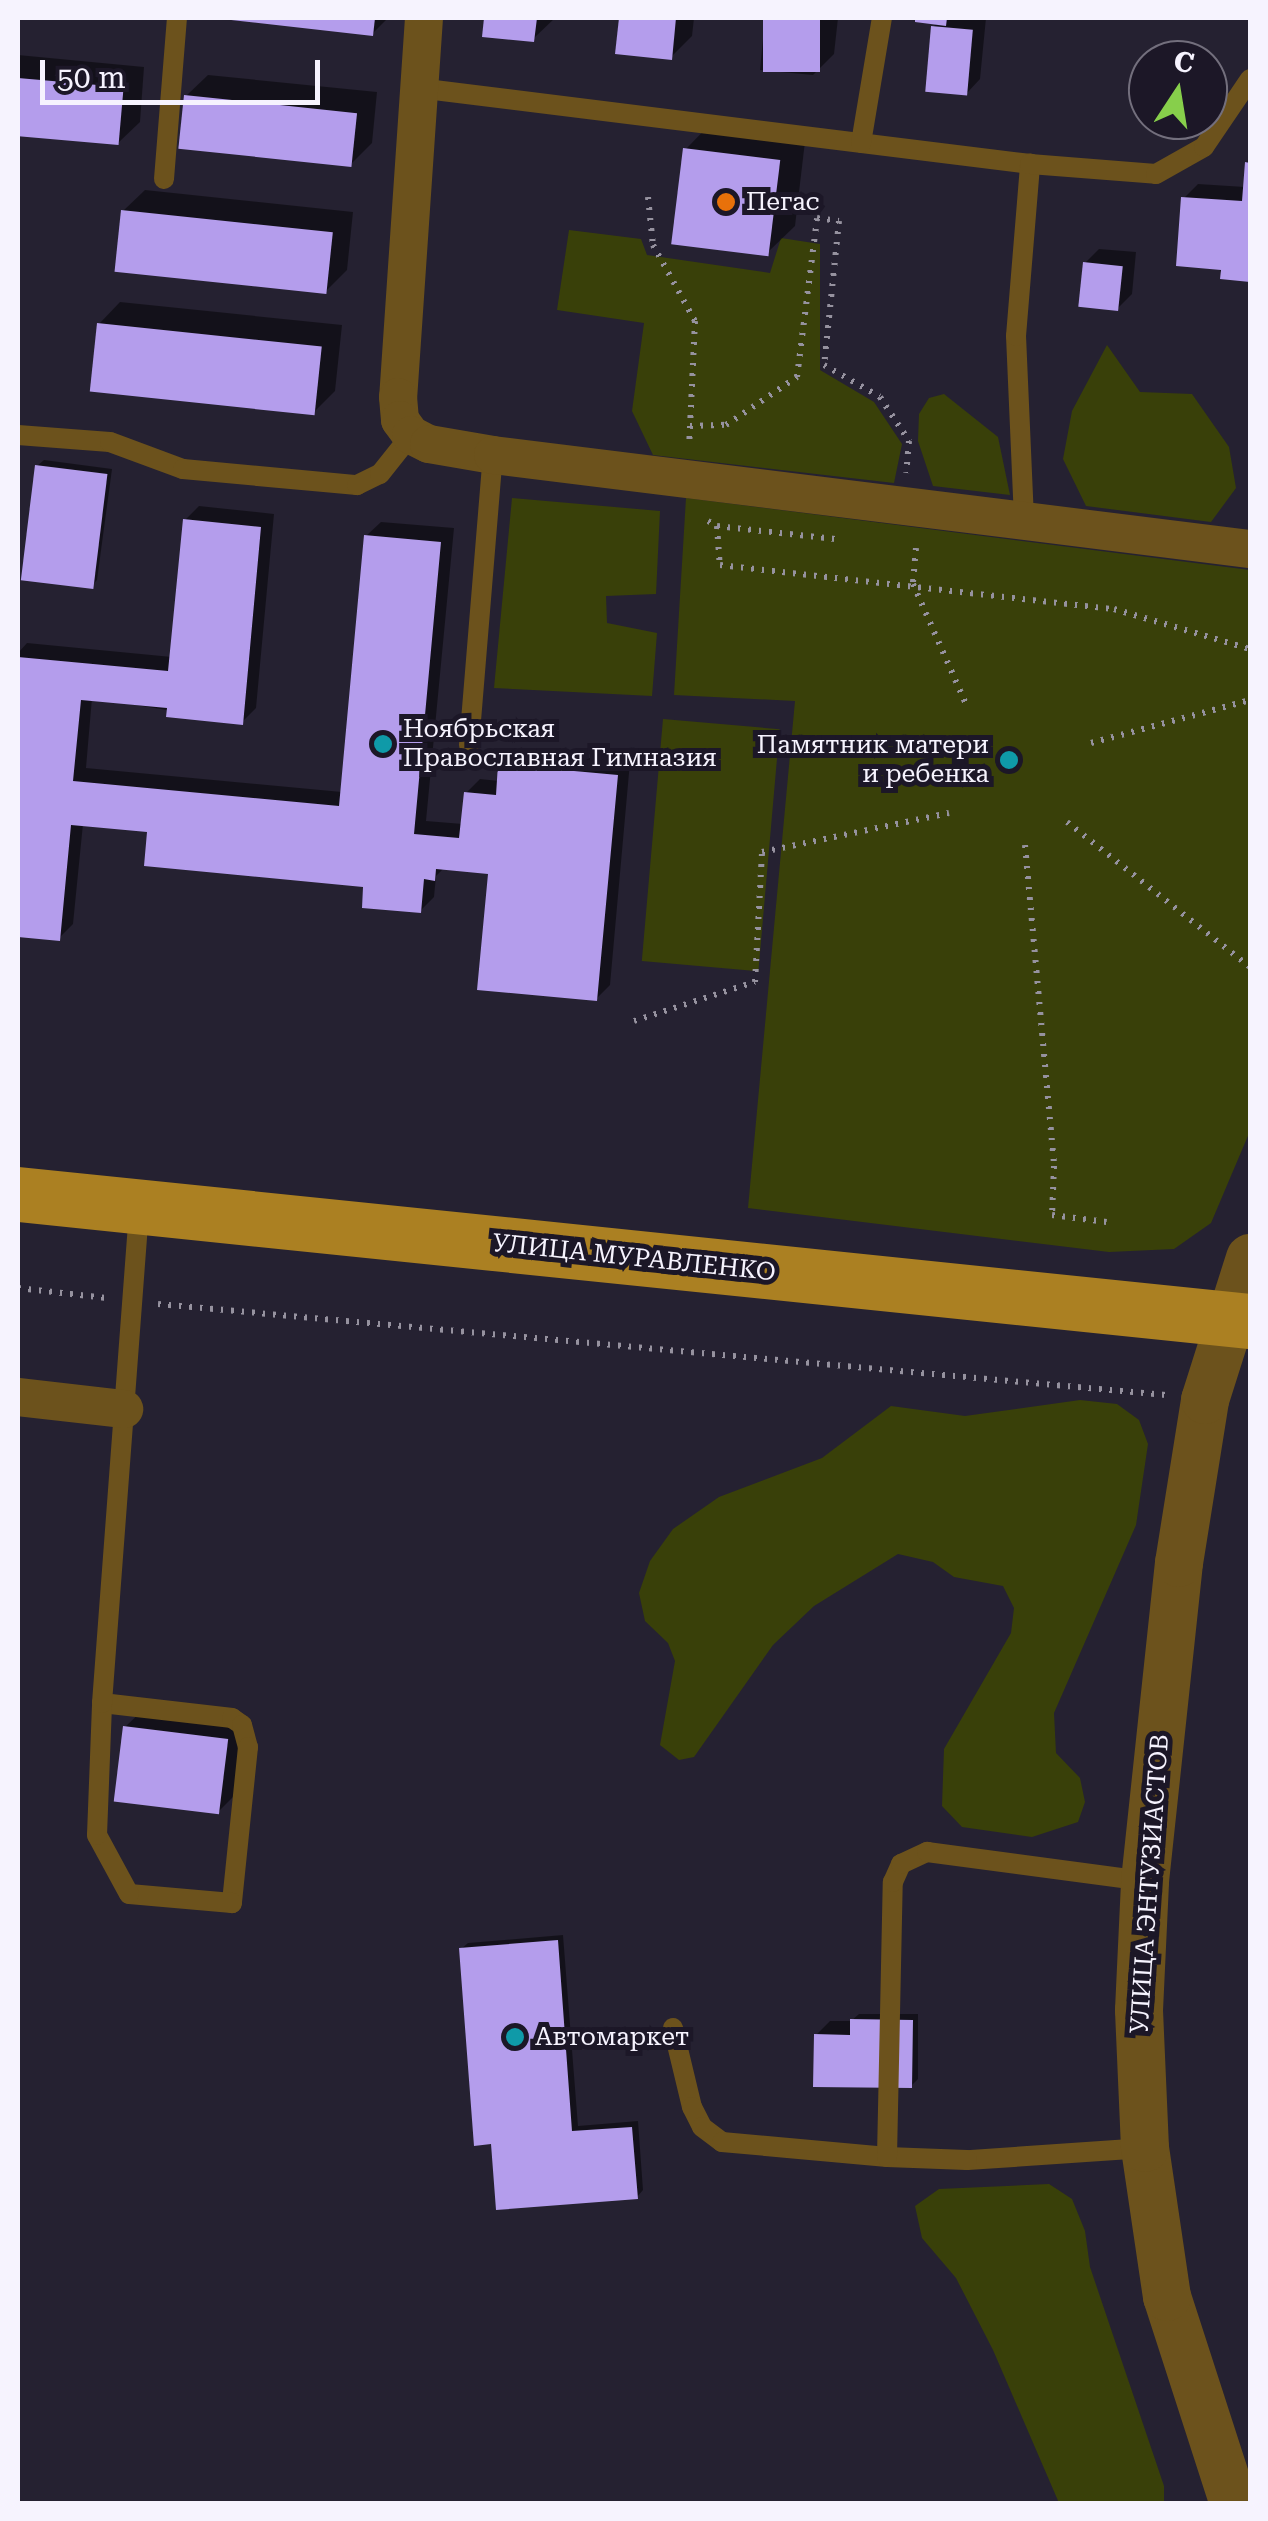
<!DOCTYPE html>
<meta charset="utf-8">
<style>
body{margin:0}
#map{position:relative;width:1268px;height:2521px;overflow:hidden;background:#252131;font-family:"Roboto Serif",serif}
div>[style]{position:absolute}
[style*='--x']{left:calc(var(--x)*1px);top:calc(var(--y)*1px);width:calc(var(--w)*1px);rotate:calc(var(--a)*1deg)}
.green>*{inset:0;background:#394009;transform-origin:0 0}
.shadow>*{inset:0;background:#0007}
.building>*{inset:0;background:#b49dec;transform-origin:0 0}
.path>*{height:6px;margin-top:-3px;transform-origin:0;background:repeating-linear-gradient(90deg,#96929f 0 2.5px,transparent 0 10.5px)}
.service>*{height:20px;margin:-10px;padding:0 10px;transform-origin:10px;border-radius:10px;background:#6c521c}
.minor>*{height:38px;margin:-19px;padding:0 19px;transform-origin:19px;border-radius:19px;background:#6c521c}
.tertiary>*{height:48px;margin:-24px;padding:0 24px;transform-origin:24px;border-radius:24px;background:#6c521c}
.primary>*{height:55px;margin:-27.5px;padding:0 27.5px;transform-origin:27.5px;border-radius:27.5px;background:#ab8022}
.dots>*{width:28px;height:28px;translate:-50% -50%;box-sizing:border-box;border:5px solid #1c1727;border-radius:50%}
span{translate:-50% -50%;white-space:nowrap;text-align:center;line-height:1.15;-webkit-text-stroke:10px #1c1727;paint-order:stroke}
.poi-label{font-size:25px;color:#f6f3fe}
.left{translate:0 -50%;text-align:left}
.right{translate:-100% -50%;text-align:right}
.street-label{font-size:25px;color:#f6f3fe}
.frame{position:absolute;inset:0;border:20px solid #f6f3fe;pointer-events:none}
.north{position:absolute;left:1128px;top:40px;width:100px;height:100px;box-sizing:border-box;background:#1c1727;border:2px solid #736f7d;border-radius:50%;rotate:12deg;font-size:28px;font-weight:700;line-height:40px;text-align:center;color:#f6f3fe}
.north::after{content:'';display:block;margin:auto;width:35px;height:45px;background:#87cf4b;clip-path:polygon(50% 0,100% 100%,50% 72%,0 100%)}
.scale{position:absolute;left:40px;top:60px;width:280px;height:45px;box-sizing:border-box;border:5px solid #f6f3fe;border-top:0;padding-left:12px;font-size:30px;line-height:35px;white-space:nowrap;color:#f6f3fe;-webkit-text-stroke:8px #1c1727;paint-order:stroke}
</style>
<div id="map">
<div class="green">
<i style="clip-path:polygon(569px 230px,641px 239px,647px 255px,770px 273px,781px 238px,820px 244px,820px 370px,874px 402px,902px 444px,894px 483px,653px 455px,632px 411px,644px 323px,557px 310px)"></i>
<i style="clip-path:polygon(1107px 345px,1140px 392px,1192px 394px,1229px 447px,1236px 488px,1211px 522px,1086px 506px,1063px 459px,1072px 411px)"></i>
<i style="clip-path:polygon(944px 394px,998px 437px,1010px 495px,933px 486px,918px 441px,919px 414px,929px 398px)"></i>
<i style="clip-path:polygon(512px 498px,660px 511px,656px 594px,606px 596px,607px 623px,657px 633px,652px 696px,494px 688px)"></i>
<i style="clip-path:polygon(686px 498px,1250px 570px,1250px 1131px,1211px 1223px,1174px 1249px,1109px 1252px,748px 1208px,795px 701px,674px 695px)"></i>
<i style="left:663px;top:719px;width:117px;height:243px;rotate:5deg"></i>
<i style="clip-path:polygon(1080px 1400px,1117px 1404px,1139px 1420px,1148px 1444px,1136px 1525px,1054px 1713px,1056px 1753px,1080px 1778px,1085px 1802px,1078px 1822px,1032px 1837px,962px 1827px,942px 1806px,944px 1749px,1011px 1633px,1014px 1608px,1003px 1586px,954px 1577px,933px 1562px,898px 1554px,814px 1606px,773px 1645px,694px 1757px,679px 1760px,660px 1745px,675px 1661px,668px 1643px,645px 1621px,639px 1593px,650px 1561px,673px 1529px,719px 1497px,822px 1458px,891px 1406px,965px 1416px)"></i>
<i style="clip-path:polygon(1049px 2184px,1072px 2199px,1085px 2231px,1090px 2267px,1164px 2486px,1164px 2503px,1059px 2503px,993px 2350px,956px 2278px,922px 2238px,915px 2206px,939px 2189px)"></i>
</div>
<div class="shadow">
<i style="clip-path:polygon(214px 18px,388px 18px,372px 34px)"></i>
<i style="clip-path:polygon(486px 18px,555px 18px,533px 39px,485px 35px)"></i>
<i style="clip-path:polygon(621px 18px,694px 18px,692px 36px,671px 57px,618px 52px)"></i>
<i style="clip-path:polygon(765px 18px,838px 18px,834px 54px,813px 75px,760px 70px)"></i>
<i style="clip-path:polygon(986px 18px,980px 79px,966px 94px,933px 27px,938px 22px,918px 18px)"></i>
<i style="clip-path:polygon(18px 55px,144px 67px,140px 122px,118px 143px,18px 134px)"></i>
<i style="clip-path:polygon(208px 75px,377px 92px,372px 143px,351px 164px,186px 96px)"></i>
<i style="clip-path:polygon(713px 121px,806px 133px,795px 226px,767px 253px,686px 149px)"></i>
<i style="clip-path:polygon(1250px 160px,1250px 279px,1223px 277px,1184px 198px,1198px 184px,1245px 187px)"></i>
<i style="clip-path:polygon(145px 190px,353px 212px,347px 270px,326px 291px,123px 211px)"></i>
<i style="clip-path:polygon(1099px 249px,1136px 252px,1132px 294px,1118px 308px,1085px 263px)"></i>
<i style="clip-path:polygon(120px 302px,342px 325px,335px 391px,314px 412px,99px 324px)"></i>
<i style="clip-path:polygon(44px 460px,112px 469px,97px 580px,91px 587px,37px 466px)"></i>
<i style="clip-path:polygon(199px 506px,274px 514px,256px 708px,242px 722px,92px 698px,86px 768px,342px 792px,366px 536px,381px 522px,454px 528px,426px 821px,463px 824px,466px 793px,480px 779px,499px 781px,501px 765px,515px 751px,630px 762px,610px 985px,596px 999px,491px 872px,445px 867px,436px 876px,434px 897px,420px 911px,366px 885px,150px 830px,83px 824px,73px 924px,59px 938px,18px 935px,18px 653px,27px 643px,172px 657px,185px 520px)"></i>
<i style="clip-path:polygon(147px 1706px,248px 1718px,240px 1790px,219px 1811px,125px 1727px)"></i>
<i style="clip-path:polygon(563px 1935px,578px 2126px,638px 2121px,643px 2190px,637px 2197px,493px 2142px,461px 1949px,468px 1943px)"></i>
<i style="clip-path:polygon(859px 2014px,918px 2014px,918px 2079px,911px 2086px,816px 2035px,830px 2021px,851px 2021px)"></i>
</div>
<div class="building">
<i style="clip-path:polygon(213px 18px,375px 18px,373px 36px)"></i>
<i style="clip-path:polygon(484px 18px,537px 18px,534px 42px,482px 37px)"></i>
<i style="clip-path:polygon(619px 18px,676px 18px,672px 60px,615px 54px)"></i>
<i style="left:763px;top:18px;width:57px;height:54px"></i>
<i style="clip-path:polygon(915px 18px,947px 18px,946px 26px,915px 22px)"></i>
<i style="left:931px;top:26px;width:42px;height:66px;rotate:5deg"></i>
<i style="left:18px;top:78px;width:106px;height:58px;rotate:5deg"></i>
<i style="left:184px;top:95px;width:174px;height:54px;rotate:6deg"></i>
<i style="left:683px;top:148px;width:98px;height:97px;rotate:7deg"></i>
<i style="clip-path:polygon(1245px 162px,1250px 163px,1250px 282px,1220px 279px,1221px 270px,1176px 266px,1181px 197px,1242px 201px)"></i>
<i style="left:121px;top:210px;width:213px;height:62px;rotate:6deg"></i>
<i style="left:1083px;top:262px;width:40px;height:45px;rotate:6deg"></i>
<i style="left:97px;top:323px;width:226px;height:69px;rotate:6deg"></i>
<i style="left:35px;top:465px;width:73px;height:116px;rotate:7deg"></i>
<i style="clip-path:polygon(183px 519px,261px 527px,243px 725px,166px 717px,167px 708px,81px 700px,73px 781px,339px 806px,364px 535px,441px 542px,414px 834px,459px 838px,464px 792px,496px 795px,498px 764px,618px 775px,597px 1001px,477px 990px,488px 874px,436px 869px,435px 881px,424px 879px,421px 913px,362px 908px,363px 887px,144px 866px,147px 832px,71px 825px,60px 941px,18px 937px,18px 657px,168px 671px)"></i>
<i style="left:123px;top:1726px;width:106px;height:76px;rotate:7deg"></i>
<i style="clip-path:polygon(558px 1940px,572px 2131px,632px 2127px,638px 2199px,496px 2210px,491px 2144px,474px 2146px,459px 1948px)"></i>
<i style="clip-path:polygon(850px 2019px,913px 2020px,912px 2088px,813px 2087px,814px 2034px,850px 2035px)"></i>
</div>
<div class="path">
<i style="--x:648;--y:197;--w:48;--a:84.1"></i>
<i style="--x:653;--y:245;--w:87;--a:61.1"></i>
<i style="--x:695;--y:321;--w:125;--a:92.7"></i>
<i style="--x:690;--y:426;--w:36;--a:-2"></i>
<i style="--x:726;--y:425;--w:86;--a:-34.1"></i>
<i style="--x:797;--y:377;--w:160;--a:-82.8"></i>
<i style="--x:817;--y:218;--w:22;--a:8"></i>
<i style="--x:839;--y:221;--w:145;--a:95.9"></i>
<i style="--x:824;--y:365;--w:64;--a:29.7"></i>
<i style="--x:880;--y:397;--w:53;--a:56.6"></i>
<i style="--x:909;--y:441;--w:32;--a:95"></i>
<i style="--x:708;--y:521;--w:10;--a:29"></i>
<i style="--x:717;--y:526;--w:39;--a:86"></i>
<i style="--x:720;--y:565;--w:396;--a:6.4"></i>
<i style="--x:1114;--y:609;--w:142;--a:16.4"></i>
<i style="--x:717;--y:526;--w:119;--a:6.3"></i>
<i style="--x:916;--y:548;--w:36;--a:95"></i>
<i style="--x:913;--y:584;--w:129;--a:66.2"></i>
<i style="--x:1091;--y:743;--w:165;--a:-15.1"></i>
<i style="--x:1067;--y:822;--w:233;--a:38.4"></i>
<i style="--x:1025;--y:845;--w:322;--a:84.8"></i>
<i style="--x:1054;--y:1166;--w:49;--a:92.3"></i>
<i style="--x:1052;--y:1215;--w:55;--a:7.3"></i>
<i style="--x:634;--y:1021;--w:127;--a:-17.9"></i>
<i style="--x:755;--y:982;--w:130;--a:-86.9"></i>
<i style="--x:762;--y:852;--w:191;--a:-11.8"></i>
<i style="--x:18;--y:1288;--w:89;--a:6.5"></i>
<i style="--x:158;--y:1304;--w:1012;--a:5.16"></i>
</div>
<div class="service">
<i style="--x:418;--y:88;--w:617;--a:7.08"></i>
<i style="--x:861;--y:143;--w:127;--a:-80.5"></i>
<i style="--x:164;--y:179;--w:162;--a:-85.4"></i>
<i style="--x:18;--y:435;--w:92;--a:4.4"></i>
<i style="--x:110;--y:442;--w:78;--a:20.3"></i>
<i style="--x:183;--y:469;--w:175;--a:5.3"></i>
<i style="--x:357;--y:485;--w:25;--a:-26"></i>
<i style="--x:380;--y:474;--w:50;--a:-51.5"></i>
<i style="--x:1024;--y:519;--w:183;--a:-92.5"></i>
<i style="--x:1016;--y:336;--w:173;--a:-85.3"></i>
<i style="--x:1030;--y:164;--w:126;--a:4.5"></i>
<i style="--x:1156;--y:174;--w:55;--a:-29.4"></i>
<i style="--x:1204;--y:147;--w:82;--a:-55.9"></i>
<i style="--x:469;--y:745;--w:291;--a:-85.3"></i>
<i style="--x:102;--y:1703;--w:131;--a:6.6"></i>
<i style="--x:232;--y:1718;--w:12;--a:35"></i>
<i style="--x:242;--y:1725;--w:23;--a:75"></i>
<i style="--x:248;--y:1747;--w:157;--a:95.9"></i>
<i style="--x:232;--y:1903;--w:103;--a:-175"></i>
<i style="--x:129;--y:1894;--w:67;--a:-118.5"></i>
<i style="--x:97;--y:1835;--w:132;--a:-87.8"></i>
<i style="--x:102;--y:1703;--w:497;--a:-85.7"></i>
<i style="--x:673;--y:2028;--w:81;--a:76.5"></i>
<i style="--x:692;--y:2107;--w:22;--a:63"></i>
<i style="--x:702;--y:2127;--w:25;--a:37"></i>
<i style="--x:722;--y:2142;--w:166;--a:5.2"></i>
<i style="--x:1145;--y:2148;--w:178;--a:176.1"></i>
<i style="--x:967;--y:2160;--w:80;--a:-177.9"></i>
<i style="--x:887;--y:2157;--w:275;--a:-88.8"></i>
<i style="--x:893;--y:1882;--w:20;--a:-66"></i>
<i style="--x:901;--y:1864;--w:29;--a:-25"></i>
<i style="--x:927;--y:1852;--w:220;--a:7.6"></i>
</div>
<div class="minor">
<i style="--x:424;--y:18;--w:380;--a:93.9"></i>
<i style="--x:398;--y:397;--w:23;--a:85"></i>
<i style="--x:400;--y:420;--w:19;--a:54"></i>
<i style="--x:411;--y:435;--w:20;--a:27"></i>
<i style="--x:429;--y:444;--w:65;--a:9.8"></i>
<i style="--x:493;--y:455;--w:763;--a:7.08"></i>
<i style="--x:18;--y:1397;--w:107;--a:6.5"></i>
</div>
<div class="tertiary">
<i style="--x:1234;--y:2504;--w:218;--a:-107.9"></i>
<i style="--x:1167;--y:2297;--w:151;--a:-98.4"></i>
<i style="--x:1145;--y:2148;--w:138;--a:-92.5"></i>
<i style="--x:1139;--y:2010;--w:129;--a:-87.3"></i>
<i style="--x:1145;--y:1881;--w:320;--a:-83.9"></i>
<i style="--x:1179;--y:1563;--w:165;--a:-80.9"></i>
<i style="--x:1205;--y:1400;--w:149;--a:-72.4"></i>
</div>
<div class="primary">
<i style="--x:18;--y:1194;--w:1239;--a:5.89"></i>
</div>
<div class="dots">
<i style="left:726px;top:202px;background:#e8710a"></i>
<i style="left:383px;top:744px;background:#0f9aa8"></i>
<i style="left:1009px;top:760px;background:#0f9aa8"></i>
<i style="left:515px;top:2037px;background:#0f9aa8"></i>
</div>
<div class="poi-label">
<span class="left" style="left:746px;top:202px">Пегас</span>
<span class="left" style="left:403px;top:744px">Ноябрьская<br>Православная Гимназия</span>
<span class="right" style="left:989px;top:760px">Памятник матери<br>и ребенка</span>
<span class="left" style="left:535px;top:2037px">Автомаркет</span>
</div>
<div class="street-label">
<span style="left:634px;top:1258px;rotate:6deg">УЛИЦА МУРАВЛЕНКО</span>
<span style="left:1150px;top:1884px;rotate:-86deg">УЛИЦА ЭНТУЗИАСТОВ</span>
</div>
<div class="frame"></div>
<div class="north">С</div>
<div class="scale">50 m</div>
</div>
